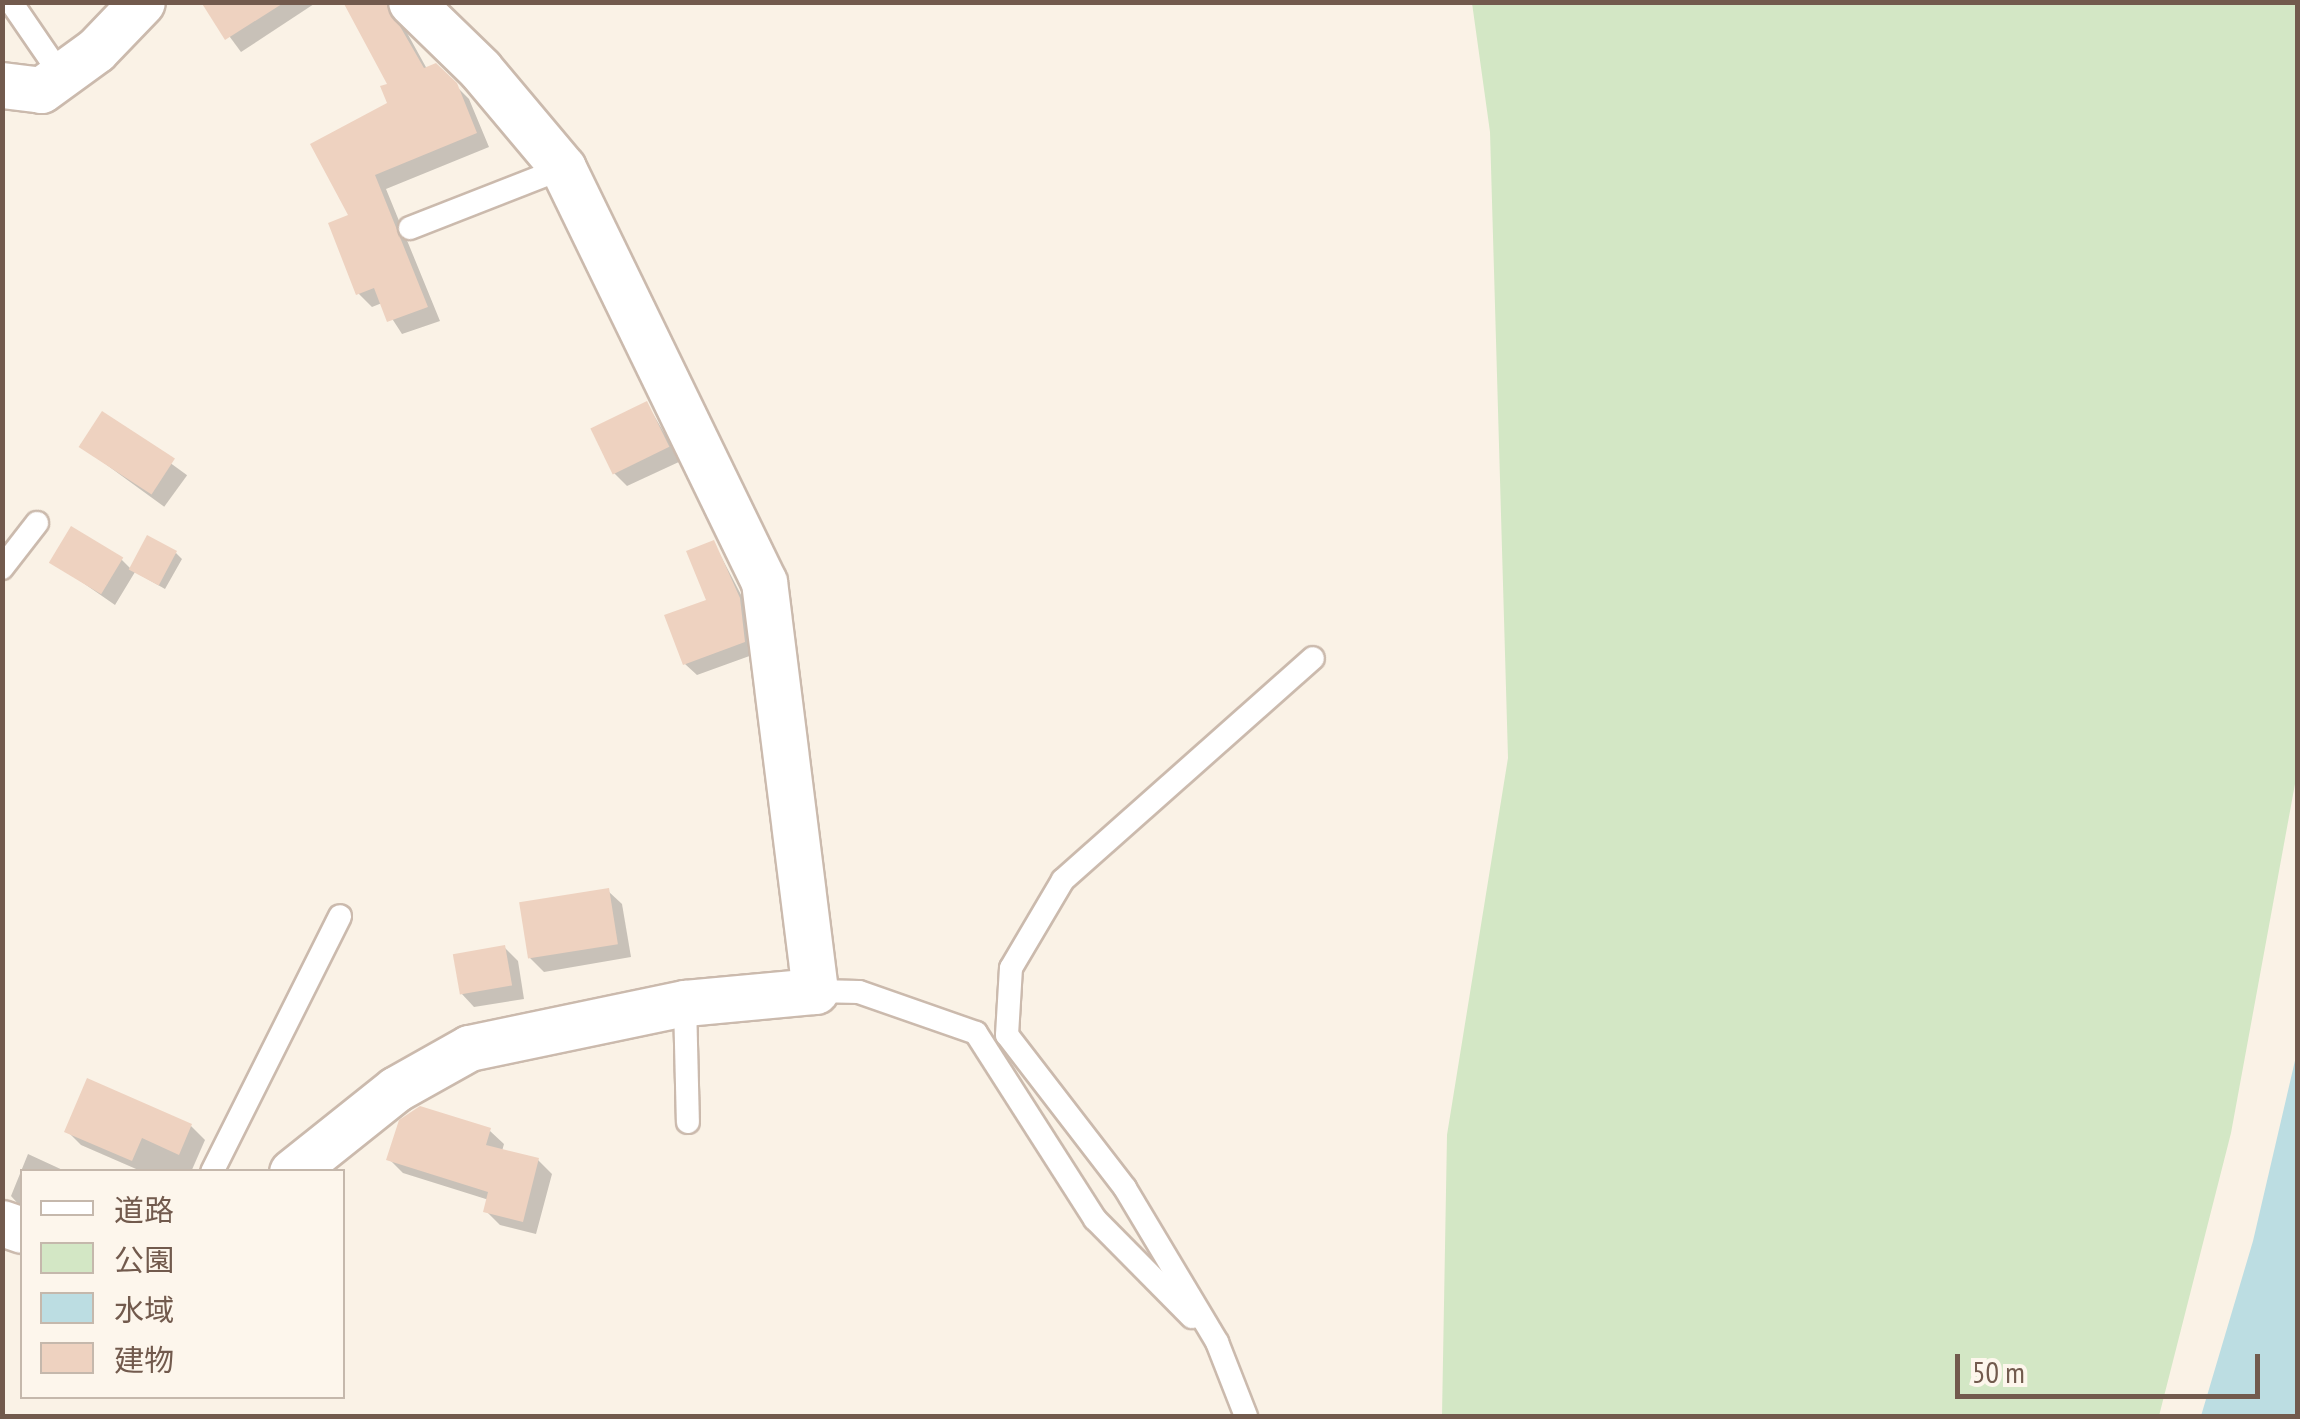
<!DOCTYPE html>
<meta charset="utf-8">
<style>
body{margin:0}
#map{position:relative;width:2300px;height:1419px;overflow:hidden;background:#faf2e6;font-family:"PT Sans Narrow","Noto Sans JP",sans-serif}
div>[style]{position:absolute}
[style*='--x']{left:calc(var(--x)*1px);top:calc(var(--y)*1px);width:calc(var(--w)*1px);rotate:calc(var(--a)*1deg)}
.green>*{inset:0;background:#d3e7c5}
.water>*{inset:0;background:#bcdde2}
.shadow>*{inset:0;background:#0003;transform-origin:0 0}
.building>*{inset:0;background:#eed2c0;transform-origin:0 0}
.roads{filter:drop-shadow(2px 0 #cbbaad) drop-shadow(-2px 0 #cbbaad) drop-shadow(0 2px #cbbaad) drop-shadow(0 -2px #cbbaad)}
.service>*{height:22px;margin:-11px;padding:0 11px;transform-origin:11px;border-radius:11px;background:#fff}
.minor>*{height:45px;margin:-22.5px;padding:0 22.5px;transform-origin:22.5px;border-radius:22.5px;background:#fff}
span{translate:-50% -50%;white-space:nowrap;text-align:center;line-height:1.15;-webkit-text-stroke:9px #fdf6ec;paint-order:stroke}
.frame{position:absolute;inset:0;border:5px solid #725a4d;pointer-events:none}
.legend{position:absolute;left:20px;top:1169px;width:325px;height:230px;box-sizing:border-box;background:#fdf6ec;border:2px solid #c5b8ac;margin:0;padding:12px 18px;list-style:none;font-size:30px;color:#725a4d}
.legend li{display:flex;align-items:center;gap:20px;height:50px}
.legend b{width:50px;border:2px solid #c5b8ac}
.scale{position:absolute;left:1955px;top:1354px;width:305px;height:45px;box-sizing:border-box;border:5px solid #725a4d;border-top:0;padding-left:12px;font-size:30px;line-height:35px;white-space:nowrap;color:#725a4d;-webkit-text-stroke:8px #fdf6ec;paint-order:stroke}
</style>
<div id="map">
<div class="green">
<i style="clip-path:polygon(1472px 3px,2297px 3px,2297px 773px,2231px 1133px,2159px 1416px,1442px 1416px,1447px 1135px,1508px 758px,1490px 132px)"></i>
</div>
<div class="water">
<i style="clip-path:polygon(2297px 1052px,2297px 1416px,2201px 1416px,2253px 1241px)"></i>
</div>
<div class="shadow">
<i style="clip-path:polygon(204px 2px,317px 2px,241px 52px)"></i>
<i style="clip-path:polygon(346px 2px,390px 2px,427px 69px,436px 66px,469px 99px,489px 147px,386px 189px,440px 321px,402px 334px,382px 303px,372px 307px,359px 294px,352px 217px,390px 104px,390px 85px)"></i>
<i style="clip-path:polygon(647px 404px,681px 461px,627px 486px,613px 472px)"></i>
<i style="left:103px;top:414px;width:104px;height:39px;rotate:36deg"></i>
<i style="clip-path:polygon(714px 543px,750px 612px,755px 654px,697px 675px,685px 664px,709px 601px)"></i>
<i style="clip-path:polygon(176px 553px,182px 559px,165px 589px,135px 572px,115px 605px,53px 562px,121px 559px,131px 569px)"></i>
<i style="clip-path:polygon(608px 891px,622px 904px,631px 957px,544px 972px,530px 958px)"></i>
<i style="clip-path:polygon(504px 947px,518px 961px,524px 999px,474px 1007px,461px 993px)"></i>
<i style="clip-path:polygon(89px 1082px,191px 1126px,205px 1140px,191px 1172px,143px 1172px,81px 1145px,67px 1131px)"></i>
<i style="clip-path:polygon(490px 1131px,504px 1144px,502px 1151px,538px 1160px,552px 1174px,536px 1234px,500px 1225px,486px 1211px,489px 1200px,403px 1173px,389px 1159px)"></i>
<i style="clip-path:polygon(28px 1154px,67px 1172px,22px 1172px,22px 1208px,11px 1196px)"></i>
</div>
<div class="building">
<i style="clip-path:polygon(201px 2px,285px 2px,225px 40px)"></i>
<i style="clip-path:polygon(343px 2px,386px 2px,424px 68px,436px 63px,457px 83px,477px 133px,375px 175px,428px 307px,387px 322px,374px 288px,356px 295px,328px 223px,348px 215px,310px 144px,387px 103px,380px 86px,387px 84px)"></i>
<i style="left:647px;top:401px;width:51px;height:63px;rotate:64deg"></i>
<i style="left:102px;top:411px;width:87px;height:43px;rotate:33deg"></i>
<i style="left:71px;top:526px;width:61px;height:43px;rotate:31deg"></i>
<i style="left:147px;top:535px;width:34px;height:39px;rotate:28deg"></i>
<i style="clip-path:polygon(714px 540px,740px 598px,745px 642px,683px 665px,664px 615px,706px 600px,686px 551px)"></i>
<i style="left:609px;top:888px;width:57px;height:91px;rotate:81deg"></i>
<i style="left:505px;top:945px;width:41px;height:53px;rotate:80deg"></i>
<i style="clip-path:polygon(87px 1078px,192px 1124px,179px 1155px,142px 1138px,132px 1161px,64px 1132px)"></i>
<i style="clip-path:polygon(420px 1106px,491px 1128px,486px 1145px,539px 1158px,523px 1222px,483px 1212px,488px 1192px,386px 1160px,399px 1120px)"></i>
</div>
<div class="roads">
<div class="service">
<i style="--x:11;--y:2;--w:88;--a:55.6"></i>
<i style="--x:410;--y:228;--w:164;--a:-21.4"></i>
<i style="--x:2;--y:568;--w:57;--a:-52.1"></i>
<i style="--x:815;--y:991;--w:44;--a:1.3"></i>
<i style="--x:859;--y:992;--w:124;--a:19.3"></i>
<i style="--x:976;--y:1033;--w:221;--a:57.4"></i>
<i style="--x:1095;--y:1219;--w:138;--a:45.3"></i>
<i style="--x:685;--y:1003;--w:119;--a:88.6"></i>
<i style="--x:212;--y:1172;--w:286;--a:-63.4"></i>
<i style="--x:1246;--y:1416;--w:79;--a:-111.4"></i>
<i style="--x:1217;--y:1342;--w:179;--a:-120.9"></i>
<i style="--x:1125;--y:1188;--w:193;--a:-127.6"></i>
<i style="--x:1007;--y:1035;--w:67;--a:-86.6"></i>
<i style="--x:1011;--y:968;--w:102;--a:-59.4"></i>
<i style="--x:1063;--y:880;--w:334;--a:-41.6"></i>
</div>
<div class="minor">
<i style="--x:2;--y:85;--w:39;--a:7"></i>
<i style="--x:41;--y:90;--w:68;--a:-36"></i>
<i style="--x:96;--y:50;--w:66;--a:-46.2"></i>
<i style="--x:292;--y:1172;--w:133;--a:-38.6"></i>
<i style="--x:396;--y:1089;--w:84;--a:-29.3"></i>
<i style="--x:469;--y:1048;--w:221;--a:-11.8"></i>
<i style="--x:685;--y:1003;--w:131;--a:-5.3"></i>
<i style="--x:815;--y:991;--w:412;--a:-97.1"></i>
<i style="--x:764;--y:582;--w:460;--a:-115.9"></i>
<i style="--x:563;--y:168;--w:129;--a:-130"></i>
<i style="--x:480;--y:69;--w:96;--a:-135.8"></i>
<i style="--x:2;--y:1223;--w:21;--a:19"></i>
</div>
</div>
<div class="frame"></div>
<ul class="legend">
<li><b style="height:12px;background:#fff"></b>道路</li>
<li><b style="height:28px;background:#d3e7c5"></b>公園</li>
<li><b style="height:28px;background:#bcdde2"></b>水域</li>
<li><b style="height:28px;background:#eed2c0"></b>建物</li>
</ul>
<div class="scale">50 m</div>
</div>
